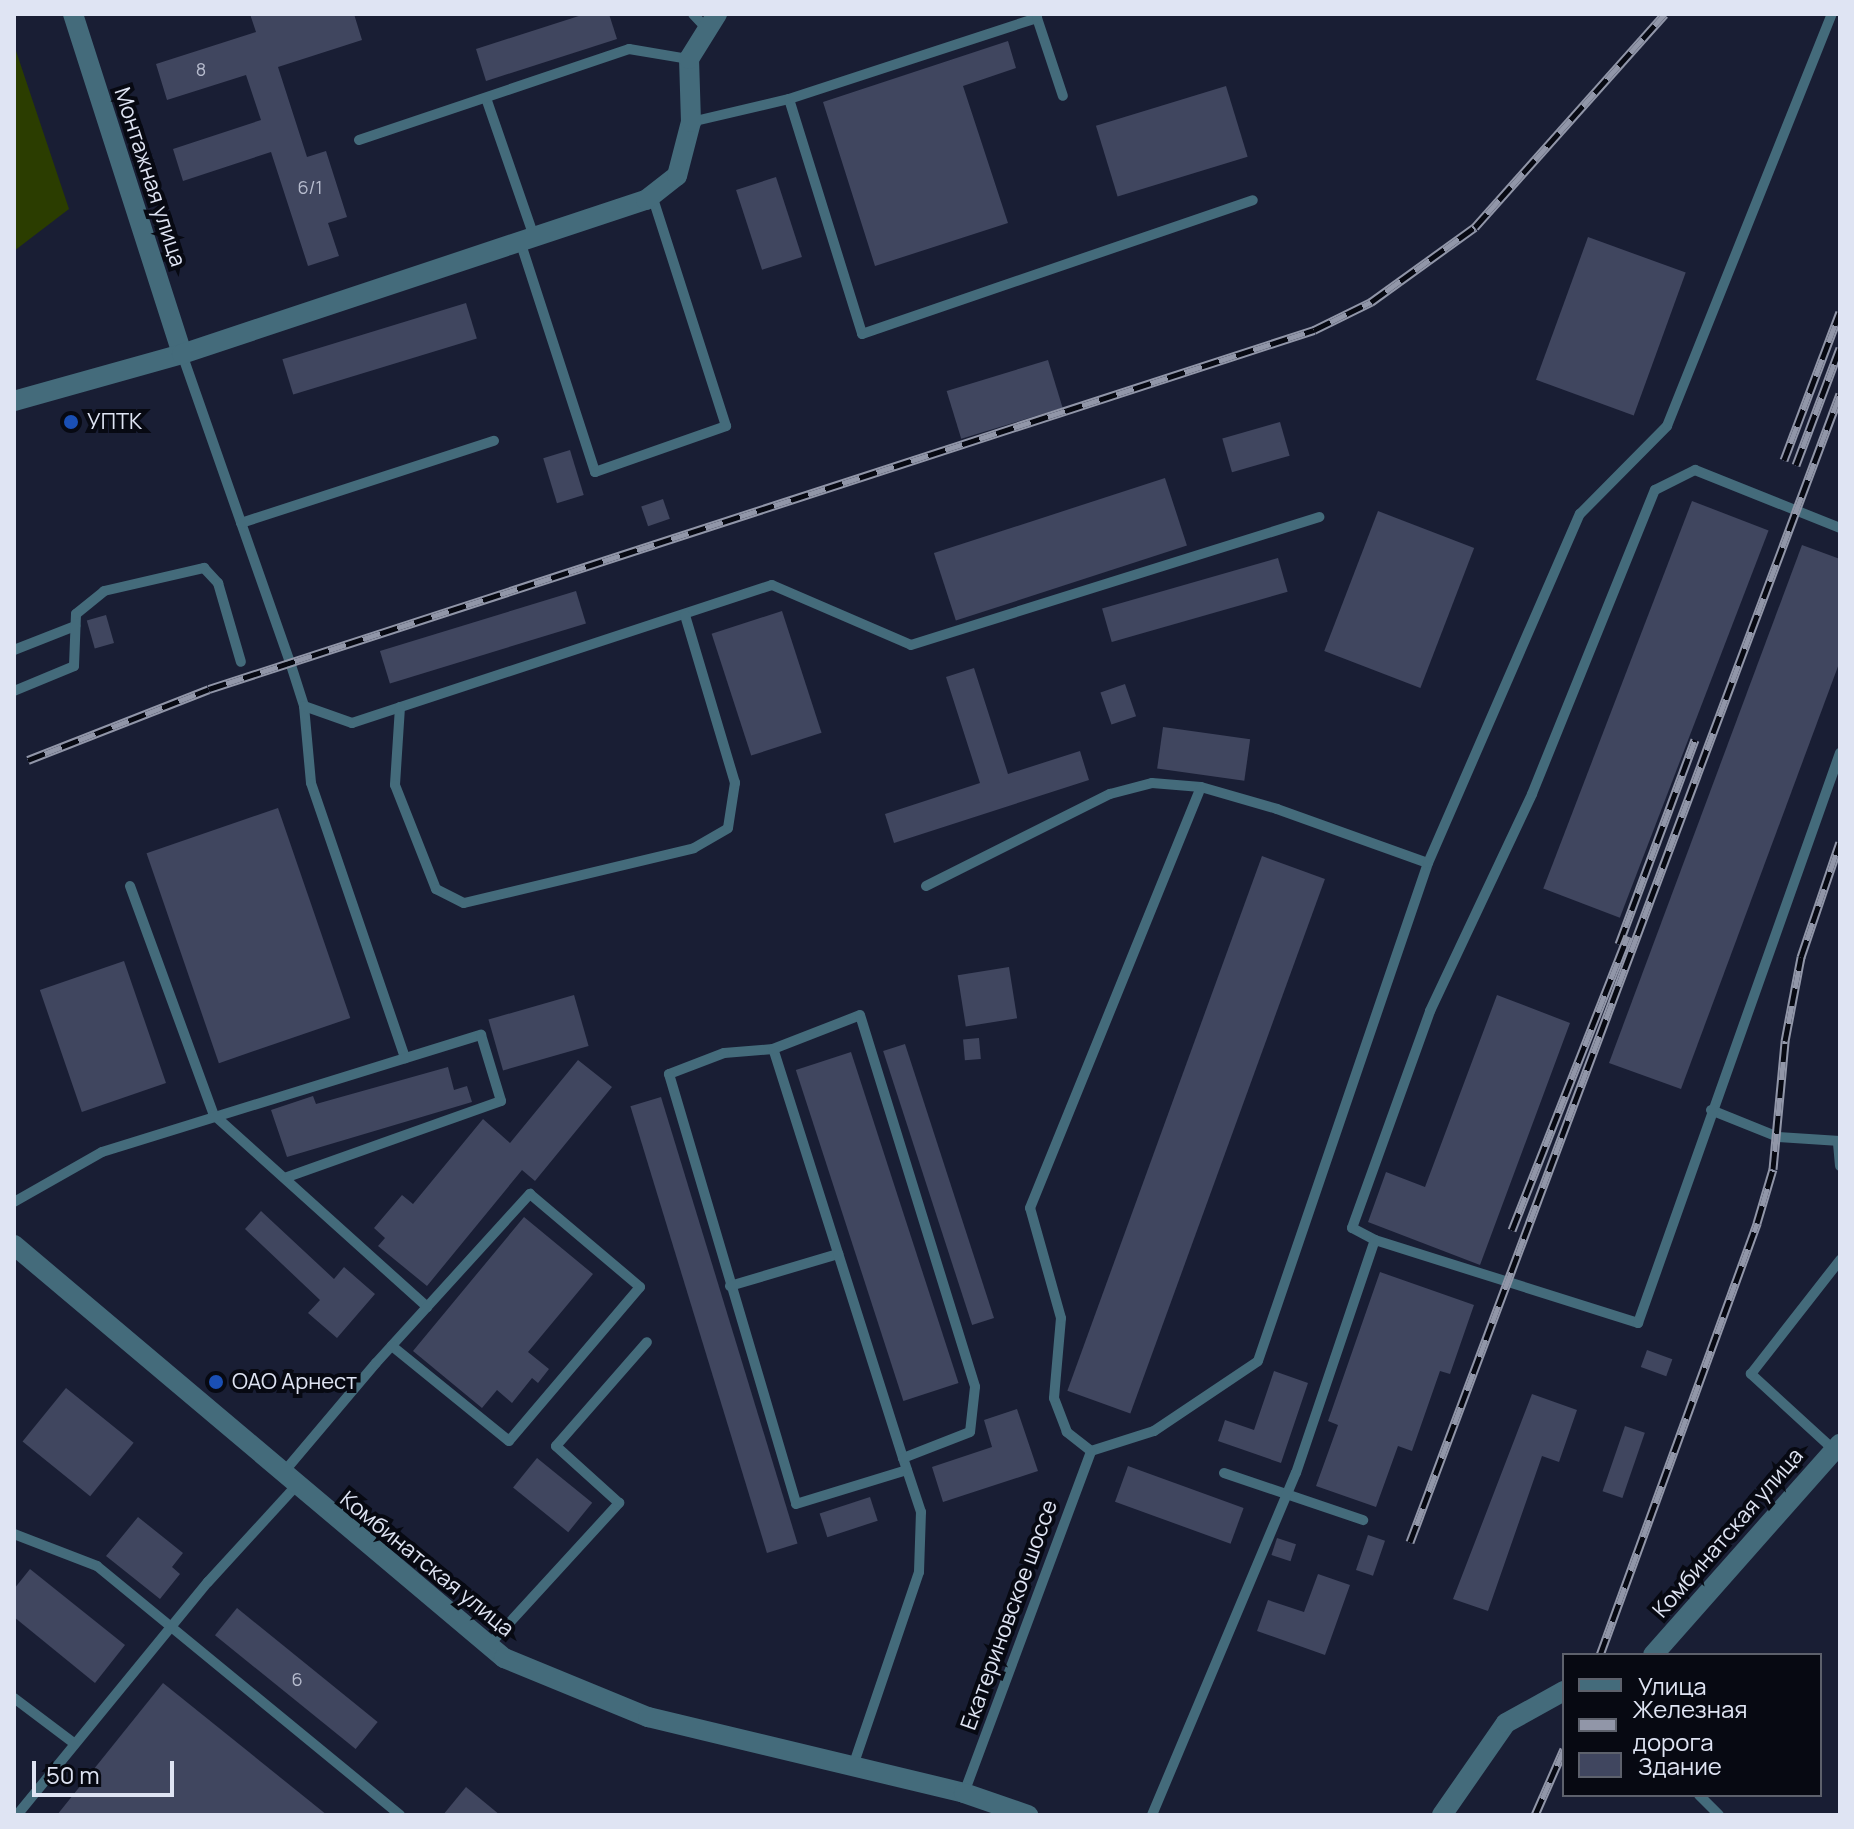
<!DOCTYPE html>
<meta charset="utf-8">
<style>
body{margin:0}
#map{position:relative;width:1854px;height:1829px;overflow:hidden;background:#191e34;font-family:Manrope,sans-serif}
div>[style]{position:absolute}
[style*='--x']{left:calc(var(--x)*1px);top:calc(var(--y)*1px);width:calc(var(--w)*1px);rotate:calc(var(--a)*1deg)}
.green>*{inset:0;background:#2b3d00}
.building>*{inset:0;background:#40465f;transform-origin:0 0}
.service>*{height:10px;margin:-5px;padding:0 5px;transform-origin:5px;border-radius:5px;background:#446b7b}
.minor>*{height:20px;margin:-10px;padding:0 10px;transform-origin:10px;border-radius:10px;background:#446b7b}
.rail>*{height:9px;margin-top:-4.5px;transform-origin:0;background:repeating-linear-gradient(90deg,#070912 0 18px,#9196a8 0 36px);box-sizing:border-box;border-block:2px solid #9196a8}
.dots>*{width:22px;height:22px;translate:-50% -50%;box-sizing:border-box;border:4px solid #070912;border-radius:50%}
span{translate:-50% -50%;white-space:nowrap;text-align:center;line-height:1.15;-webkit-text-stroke:8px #070912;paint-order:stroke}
.number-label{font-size:18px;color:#b7bcce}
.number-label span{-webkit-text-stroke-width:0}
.street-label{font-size:22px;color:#dfe4f3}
.poi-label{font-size:22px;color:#dfe4f3}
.left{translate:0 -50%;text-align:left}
.frame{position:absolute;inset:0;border:16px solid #dfe4f3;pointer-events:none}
.legend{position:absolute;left:1562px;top:1653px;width:260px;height:144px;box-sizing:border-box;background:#070912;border:2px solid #5d616c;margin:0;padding:10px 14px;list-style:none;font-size:24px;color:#dfe4f3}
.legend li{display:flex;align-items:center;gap:16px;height:40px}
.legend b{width:40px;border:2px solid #5d616c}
.scale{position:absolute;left:32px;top:1761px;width:142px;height:36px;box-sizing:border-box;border:4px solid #dfe4f3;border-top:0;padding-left:10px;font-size:24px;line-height:28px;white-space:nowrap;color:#dfe4f3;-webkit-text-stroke:6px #070912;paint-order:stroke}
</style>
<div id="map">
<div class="green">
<i style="clip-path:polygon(14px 45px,69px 209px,14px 251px)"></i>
</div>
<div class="building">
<i style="clip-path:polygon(250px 14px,354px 14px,362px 40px,278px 67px,307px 157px,326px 151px,347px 217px,328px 223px,339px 256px,308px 266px,271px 152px,183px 181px,173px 149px,261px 120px,246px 75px,167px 100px,156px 64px,256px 32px)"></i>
<i style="clip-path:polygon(585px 14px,609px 14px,617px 39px,486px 81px,476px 49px)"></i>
<i style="clip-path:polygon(1008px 41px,1016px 68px,963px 86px,1008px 223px,875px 266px,823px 102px)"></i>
<i style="left:1226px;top:86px;width:74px;height:136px;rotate:73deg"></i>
<i style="left:776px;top:177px;width:84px;height:42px;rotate:72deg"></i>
<i style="left:1588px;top:237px;width:104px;height:152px;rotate:20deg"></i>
<i style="left:466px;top:303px;width:37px;height:192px;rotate:73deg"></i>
<i style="left:1048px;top:360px;width:50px;height:106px;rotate:73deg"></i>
<i style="left:1280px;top:422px;width:35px;height:60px;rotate:74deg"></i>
<i style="left:570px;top:450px;width:47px;height:28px;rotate:73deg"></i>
<i style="left:1165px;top:478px;width:71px;height:243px;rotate:72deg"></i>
<i style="left:663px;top:499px;width:21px;height:23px;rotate:71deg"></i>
<i style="left:1692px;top:501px;width:82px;height:415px;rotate:21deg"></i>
<i style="left:1378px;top:511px;width:103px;height:150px;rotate:21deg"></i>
<i style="clip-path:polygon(1802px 545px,1840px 559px,1840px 661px,1681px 1089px,1609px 1063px)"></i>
<i style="left:1278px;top:558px;width:35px;height:183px;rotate:74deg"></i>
<i style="left:576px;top:591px;width:34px;height:205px;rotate:73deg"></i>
<i style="left:782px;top:611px;width:128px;height:74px;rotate:72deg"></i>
<i style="left:106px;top:615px;width:29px;height:20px;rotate:74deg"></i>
<i style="clip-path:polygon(974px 668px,1008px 774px,1080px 751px,1089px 780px,894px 843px,885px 814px,980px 783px,946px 677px)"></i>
<i style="left:1125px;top:684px;width:34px;height:26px;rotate:71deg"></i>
<i style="left:1163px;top:727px;width:88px;height:42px;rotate:8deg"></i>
<i style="left:278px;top:808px;width:222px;height:139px;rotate:71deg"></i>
<i style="left:1262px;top:856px;width:67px;height:569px;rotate:20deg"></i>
<i style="left:124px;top:961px;width:129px;height:89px;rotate:71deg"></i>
<i style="left:1009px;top:967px;width:52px;height:52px;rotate:81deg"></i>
<i style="left:574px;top:995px;width:53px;height:89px;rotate:74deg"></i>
<i style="clip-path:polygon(1497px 995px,1570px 1023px,1480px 1265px,1368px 1222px,1386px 1172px,1425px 1187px)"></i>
<i style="left:979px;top:1038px;width:21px;height:16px;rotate:85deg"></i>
<i style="left:905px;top:1044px;width:288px;height:23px;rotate:72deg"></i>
<i style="left:851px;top:1052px;width:348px;height:58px;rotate:72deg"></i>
<i style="clip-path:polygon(578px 1060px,612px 1087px,535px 1181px,522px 1170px,427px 1286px,378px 1246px,385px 1238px,374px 1228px,402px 1195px,413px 1204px,483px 1119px,510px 1143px)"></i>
<i style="clip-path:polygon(448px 1067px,454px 1090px,467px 1086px,472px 1102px,287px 1157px,271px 1110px,313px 1096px,316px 1104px)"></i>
<i style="left:661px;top:1097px;width:467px;height:32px;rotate:73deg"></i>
<i style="clip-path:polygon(261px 1211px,334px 1279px,344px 1267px,375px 1294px,337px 1338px,308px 1313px,320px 1300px,245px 1229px)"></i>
<i style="clip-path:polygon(524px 1217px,593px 1274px,528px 1352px,549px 1369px,538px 1383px,532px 1378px,512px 1403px,497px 1390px,482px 1408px,413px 1351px)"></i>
<i style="clip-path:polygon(1380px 1272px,1474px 1305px,1450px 1374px,1440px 1371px,1412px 1451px,1398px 1446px,1376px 1507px,1316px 1486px,1338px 1425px,1328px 1421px)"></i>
<i style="left:1647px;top:1350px;width:27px;height:18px;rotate:20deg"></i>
<i style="clip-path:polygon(1274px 1371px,1308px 1383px,1281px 1463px,1218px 1441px,1225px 1420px,1254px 1430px)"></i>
<i style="left:66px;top:1388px;width:87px;height:69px;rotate:39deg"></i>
<i style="clip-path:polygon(1532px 1394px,1577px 1410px,1559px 1462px,1542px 1456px,1488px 1611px,1453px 1599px)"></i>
<i style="clip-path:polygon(1017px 1409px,1038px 1471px,943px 1502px,932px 1467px,992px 1447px,984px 1420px)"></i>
<i style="left:1625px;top:1426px;width:21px;height:69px;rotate:19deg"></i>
<i style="left:537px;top:1458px;width:71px;height:38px;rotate:39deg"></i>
<i style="left:1128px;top:1466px;width:123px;height:38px;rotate:20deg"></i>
<i style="left:870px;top:1497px;width:25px;height:53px;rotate:72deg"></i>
<i style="clip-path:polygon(138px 1517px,183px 1553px,172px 1567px,180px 1574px,160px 1599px,106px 1556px)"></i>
<i style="left:1368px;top:1535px;width:18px;height:37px;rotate:19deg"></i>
<i style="left:1277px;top:1538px;width:20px;height:18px;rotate:18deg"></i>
<i style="clip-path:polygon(30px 1569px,125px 1645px,95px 1683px,14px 1617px,14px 1589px)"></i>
<i style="clip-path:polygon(1318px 1574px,1350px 1585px,1325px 1655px,1257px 1631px,1268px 1600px,1304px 1612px)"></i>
<i style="left:237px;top:1608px;width:181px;height:35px;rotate:39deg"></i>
<i style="clip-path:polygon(163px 1683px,327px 1815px,57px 1815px)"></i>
<i style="clip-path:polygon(466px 1787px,500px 1815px,443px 1815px)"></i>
</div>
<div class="service">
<i style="--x:693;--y:14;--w:19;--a:47"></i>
<i style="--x:486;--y:98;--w:147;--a:70.9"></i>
<i style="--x:789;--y:99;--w:246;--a:72.7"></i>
<i style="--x:862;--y:334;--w:413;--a:-18.9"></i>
<i style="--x:691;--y:122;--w:101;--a:-13.2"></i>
<i style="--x:789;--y:99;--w:261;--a:-18.1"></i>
<i style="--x:1037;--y:18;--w:82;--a:71.6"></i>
<i style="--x:359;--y:140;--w:285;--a:-18.6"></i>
<i style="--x:629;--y:49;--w:61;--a:9.5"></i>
<i style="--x:520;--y:241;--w:243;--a:72"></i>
<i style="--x:595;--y:472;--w:139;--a:-19.3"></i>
<i style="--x:726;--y:426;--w:243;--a:-107.8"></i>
<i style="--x:182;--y:354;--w:326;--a:70.7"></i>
<i style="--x:290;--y:662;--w:46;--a:72.3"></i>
<i style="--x:304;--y:706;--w:77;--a:84.8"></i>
<i style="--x:311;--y:783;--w:291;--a:71.1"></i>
<i style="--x:241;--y:523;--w:266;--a:-18"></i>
<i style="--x:14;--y:650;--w:66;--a:-21.5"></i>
<i style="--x:14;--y:691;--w:65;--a:-22.6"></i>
<i style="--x:74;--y:666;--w:52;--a:-87.8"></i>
<i style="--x:76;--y:614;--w:36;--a:-39"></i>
<i style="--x:104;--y:591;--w:103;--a:-13"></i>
<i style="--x:204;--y:568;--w:21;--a:47"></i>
<i style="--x:218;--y:583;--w:82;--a:73.8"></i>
<i style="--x:304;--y:706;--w:51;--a:19.5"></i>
<i style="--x:352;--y:723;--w:442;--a:-18.2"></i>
<i style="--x:772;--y:585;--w:151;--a:23.3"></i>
<i style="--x:911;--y:645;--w:428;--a:-17.4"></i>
<i style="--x:400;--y:707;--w:78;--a:93.7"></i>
<i style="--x:395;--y:785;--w:112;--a:68.5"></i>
<i style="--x:436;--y:889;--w:31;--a:27"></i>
<i style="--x:464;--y:903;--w:236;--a:-13.4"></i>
<i style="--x:694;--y:848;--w:39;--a:-30"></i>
<i style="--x:728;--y:828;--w:46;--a:-81.2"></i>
<i style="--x:735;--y:783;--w:175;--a:-106.6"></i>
<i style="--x:130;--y:886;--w:244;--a:69.9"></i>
<i style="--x:214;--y:1115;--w:287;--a:42"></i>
<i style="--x:926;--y:886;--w:206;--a:-26.6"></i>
<i style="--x:1110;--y:794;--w:43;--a:-14.7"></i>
<i style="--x:1152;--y:783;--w:49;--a:4.7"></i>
<i style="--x:1201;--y:787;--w:79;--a:16.1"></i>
<i style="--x:1277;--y:809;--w:160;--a:19.7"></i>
<i style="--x:773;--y:1049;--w:49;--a:175.3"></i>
<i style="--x:724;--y:1053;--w:59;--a:159.1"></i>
<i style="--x:669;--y:1074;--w:448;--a:73.5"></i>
<i style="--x:796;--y:1504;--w:116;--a:-17"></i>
<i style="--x:1711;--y:1110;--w:72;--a:21.9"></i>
<i style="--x:1778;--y:1137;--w:62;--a:3.7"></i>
<i style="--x:1838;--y:1143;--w:23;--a:85"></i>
<i style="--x:14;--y:1202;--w:101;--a:-29.6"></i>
<i style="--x:102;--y:1152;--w:397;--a:-17.2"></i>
<i style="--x:481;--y:1035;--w:69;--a:73.1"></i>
<i style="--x:501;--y:1101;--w:229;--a:160.4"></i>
<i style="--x:1375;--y:1240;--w:26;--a:-152"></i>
<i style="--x:1352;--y:1228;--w:231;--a:-70.2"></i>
<i style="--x:1430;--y:1011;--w:240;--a:-64.8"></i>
<i style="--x:1532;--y:794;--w:328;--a:-68"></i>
<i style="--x:1655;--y:490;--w:45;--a:-26.6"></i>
<i style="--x:1695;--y:470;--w:156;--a:21.8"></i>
<i style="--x:730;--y:1286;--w:113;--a:-16.5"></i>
<i style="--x:1834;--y:1450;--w:113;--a:-137.5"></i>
<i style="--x:1751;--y:1374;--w:145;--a:-52"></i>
<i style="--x:1091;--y:1451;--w:66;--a:-17.6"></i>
<i style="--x:1154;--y:1431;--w:125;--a:-33.9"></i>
<i style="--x:1258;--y:1361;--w:526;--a:-71.15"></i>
<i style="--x:1428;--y:863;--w:381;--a:-66.5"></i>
<i style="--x:1580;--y:514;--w:124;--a:-45.3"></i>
<i style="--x:1667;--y:426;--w:444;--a:-68.2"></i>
<i style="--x:1091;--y:1451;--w:31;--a:-142"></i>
<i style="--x:1067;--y:1432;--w:36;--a:-111"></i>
<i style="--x:1054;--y:1398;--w:80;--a:-85"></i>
<i style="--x:1061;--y:1318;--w:114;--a:-105.7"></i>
<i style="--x:1030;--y:1208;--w:454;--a:-67.9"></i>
<i style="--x:283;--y:1473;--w:144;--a:-49.8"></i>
<i style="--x:376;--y:1363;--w:229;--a:-47.7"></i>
<i style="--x:530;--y:1194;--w:144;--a:40.2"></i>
<i style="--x:640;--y:1287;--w:202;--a:130.4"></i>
<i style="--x:509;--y:1441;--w:151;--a:-140.9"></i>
<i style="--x:1224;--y:1473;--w:147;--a:18.7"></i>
<i style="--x:14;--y:1534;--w:89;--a:21.1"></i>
<i style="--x:97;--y:1566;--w:392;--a:39.4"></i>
<i style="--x:489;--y:1645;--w:193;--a:-47.5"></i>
<i style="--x:619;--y:1503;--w:85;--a:-137.9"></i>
<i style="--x:556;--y:1446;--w:138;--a:-48.8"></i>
<i style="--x:14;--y:1698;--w:76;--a:37"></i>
<i style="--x:853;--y:1766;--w:205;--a:-71.2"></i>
<i style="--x:919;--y:1572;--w:60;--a:-88.1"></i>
<i style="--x:921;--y:1512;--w:57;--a:-108.4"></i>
<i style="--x:903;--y:1458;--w:429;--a:-107.6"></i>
<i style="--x:773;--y:1049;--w:93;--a:-21.3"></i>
<i style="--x:860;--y:1015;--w:389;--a:72.8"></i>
<i style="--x:975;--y:1387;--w:45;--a:96.3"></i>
<i style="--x:970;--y:1432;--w:72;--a:158.8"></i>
<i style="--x:964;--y:1793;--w:365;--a:-69.6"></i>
<i style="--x:1699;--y:1795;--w:28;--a:45"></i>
<i style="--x:17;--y:1815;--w:301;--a:-50.7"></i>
<i style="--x:208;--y:1582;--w:129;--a:-47.5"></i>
<i style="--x:1152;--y:1815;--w:371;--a:-67.2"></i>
<i style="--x:1296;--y:1473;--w:246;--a:-71.3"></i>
<i style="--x:1375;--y:1240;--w:276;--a:17.5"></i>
<i style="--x:1638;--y:1323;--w:605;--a:-70.49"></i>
</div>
<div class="minor">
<i style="--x:73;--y:14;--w:357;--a:72.2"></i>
<i style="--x:14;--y:401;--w:174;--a:-15.6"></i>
<i style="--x:182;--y:354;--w:489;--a:-18.4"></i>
<i style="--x:646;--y:200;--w:39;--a:-38"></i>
<i style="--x:677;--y:176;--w:56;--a:-75.5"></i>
<i style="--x:691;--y:122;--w:63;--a:-91.8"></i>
<i style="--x:689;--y:59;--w:53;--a:-58.1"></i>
<i style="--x:14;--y:1245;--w:641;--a:40.13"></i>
<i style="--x:504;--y:1658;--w:156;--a:22.3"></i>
<i style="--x:648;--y:1717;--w:325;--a:13.5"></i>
<i style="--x:964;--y:1793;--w:68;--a:19"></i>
<i style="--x:1653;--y:1655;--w:282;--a:-48.5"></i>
<i style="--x:1442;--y:1815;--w:112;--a:-55.2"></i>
<i style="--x:1506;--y:1723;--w:66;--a:-28.9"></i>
</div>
<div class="rail">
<i style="--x:1784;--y:460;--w:158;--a:-69.3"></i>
<i style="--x:1796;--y:465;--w:125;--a:-69.4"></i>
<i style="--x:28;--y:760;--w:194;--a:-21.4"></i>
<i style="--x:209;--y:689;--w:1162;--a:-18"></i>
<i style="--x:1314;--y:330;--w:64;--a:-26.2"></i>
<i style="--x:1371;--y:302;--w:128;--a:-35.8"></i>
<i style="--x:1475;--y:227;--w:285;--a:-48.3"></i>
<i style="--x:1619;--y:944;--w:218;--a:-69.6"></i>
<i style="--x:1512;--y:1230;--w:316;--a:-68.5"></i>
<i style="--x:1410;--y:1542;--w:1226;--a:-69.47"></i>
<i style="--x:1600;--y:1655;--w:460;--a:-70"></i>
<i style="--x:1757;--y:1223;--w:56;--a:-73.5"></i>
<i style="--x:1773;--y:1169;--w:129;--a:-84.6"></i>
<i style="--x:1785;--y:1041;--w:86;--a:-79.2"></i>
<i style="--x:1801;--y:957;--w:121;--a:-71.3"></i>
<i style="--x:1535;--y:1815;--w:72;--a:-66.3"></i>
</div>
<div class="dots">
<i style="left:71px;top:422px;background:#1a4fb4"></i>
<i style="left:216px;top:1382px;background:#1a4fb4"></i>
</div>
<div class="number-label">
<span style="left:201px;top:69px">8</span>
<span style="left:310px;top:187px">6/1</span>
<span style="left:297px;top:1679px">6</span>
</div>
<div class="street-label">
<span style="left:150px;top:177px;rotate:72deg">Монтажная улица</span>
<span style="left:1728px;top:1533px;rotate:-49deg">Комбинатская улица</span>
<span style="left:427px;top:1564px;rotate:39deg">Комбинатская улица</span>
<span style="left:1009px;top:1615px;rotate:-70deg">Екатериновское шоссе</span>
</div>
<div class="poi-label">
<span class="left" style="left:87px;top:422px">УПТК</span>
<span class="left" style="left:232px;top:1382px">ОАО Арнест</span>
</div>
<div class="frame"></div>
<ul class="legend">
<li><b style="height:10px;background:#446b7b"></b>Улица</li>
<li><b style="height:10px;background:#9196a8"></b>Железная дорога</li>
<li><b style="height:22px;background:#40465f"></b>Здание</li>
</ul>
<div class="scale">50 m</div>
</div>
